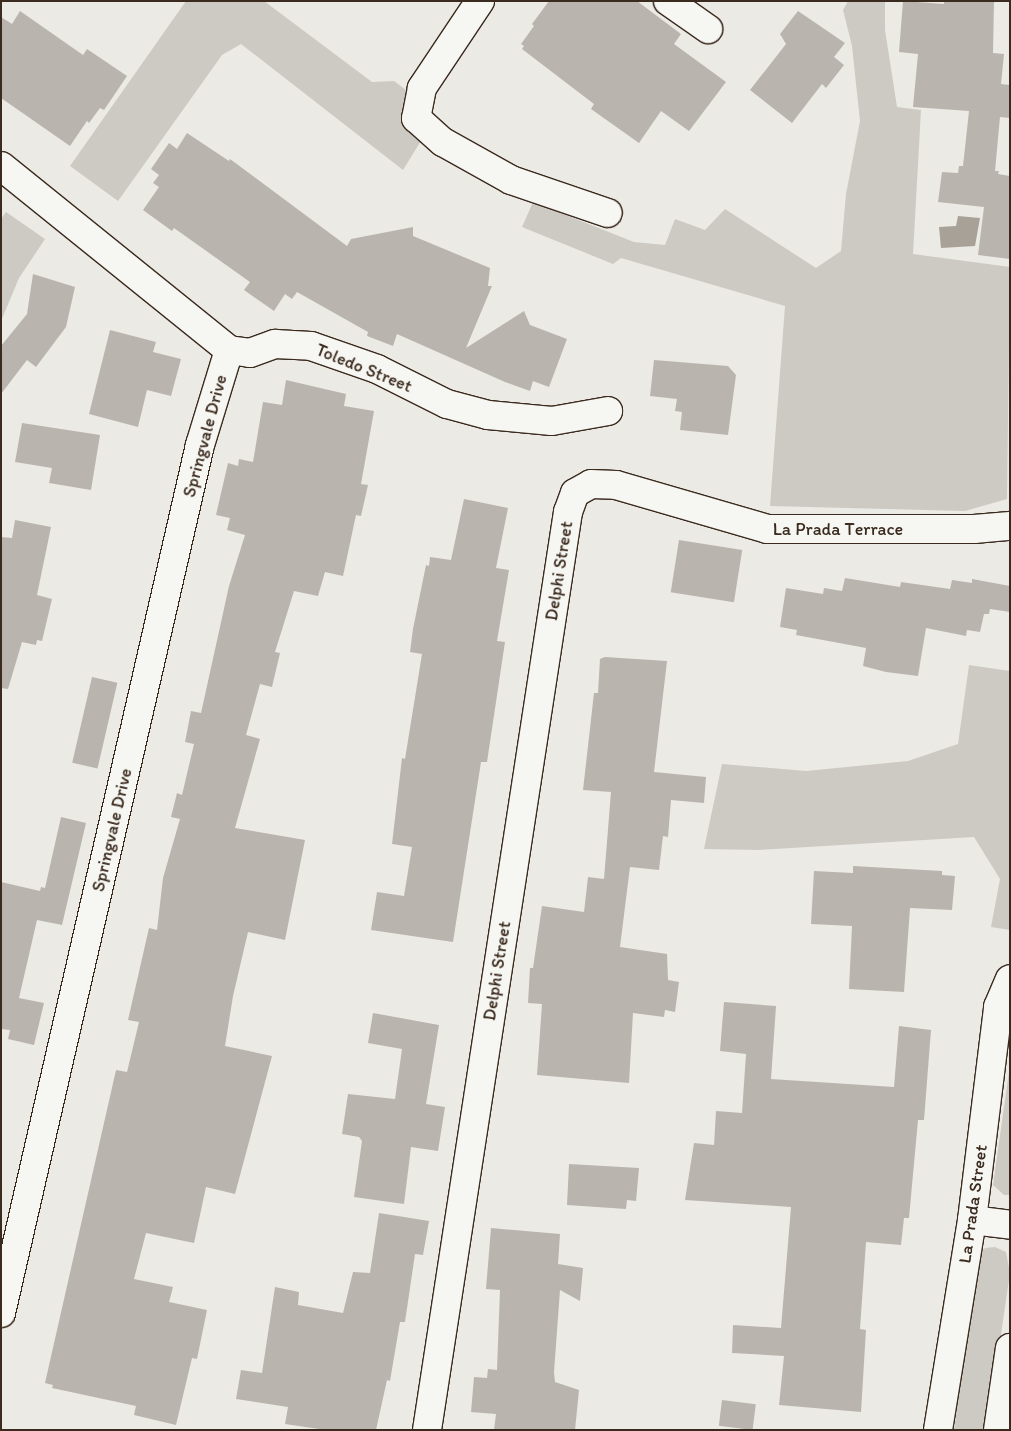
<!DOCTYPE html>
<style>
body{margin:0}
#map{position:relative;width:1011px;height:1431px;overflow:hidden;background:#ebeae5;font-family:Itim,sans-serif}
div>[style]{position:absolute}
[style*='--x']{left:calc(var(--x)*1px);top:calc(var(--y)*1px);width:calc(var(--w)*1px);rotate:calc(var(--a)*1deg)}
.green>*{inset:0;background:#cdcac4}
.water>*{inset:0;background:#a8a198}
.building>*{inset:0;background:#bab4ae;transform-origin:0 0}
.roads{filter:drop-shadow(1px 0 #3b2a1e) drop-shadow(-1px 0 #3b2a1e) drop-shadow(0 1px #3b2a1e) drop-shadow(0 -1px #3b2a1e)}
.minor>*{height:28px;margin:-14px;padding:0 14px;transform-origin:14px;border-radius:14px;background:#f6f6f2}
span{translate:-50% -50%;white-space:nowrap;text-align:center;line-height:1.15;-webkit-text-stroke:4px #f6f6f2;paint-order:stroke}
.street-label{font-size:18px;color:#3b2a1e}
.frame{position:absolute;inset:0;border:2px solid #3b2a1e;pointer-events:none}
</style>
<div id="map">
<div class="green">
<i style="clip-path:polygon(186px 1px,264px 1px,372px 82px,394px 81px,406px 90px,413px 116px,424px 136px,403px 170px,241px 44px,222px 55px,118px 201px,70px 166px)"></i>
<i style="clip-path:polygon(848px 1px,885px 1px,885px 30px,897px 107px,921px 110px,913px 254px,1010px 267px,1007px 499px,965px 511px,770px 506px,785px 306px,621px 258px,613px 264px,522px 227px,533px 202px,634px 242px,665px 245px,675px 219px,705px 230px,725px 209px,816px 268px,841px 251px,846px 194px,860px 121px,852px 46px,843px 10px)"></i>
<i style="clip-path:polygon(6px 212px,45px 239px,19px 278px,1px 321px,1px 219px)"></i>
<i style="clip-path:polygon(969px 665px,1010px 671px,1010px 930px,991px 927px,1000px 879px,974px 837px,758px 850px,704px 849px,722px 764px,806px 771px,908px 761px,958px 744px)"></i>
<i style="clip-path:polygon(1010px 1065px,1010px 1195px,1004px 1195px,993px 1185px)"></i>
<i style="clip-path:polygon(995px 1247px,1006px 1252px,1010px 1273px,987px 1430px,954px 1430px,977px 1256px,985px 1248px)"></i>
</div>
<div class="water">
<i style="clip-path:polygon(958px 216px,980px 218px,975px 246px,941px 248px,939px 227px,956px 226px)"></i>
</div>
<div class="building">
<i style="clip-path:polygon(549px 1px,637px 1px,681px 34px,674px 44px,726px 82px,689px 131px,661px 111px,639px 143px,591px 109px,594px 104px,522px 49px,524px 46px,521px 44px,534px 26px,532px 24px)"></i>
<i style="clip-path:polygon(903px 1px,944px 4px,944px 1px,994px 1px,993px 53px,1004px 54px,1001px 84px,1010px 85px,1010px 118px,1000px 117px,995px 171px,999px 171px,998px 174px,1010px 176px,1010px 259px,978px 255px,984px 207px,938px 202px,942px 172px,958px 173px,959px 166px,963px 166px,969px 111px,913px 107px,918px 54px,899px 52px)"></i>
<i style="clip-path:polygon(20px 11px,83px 55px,87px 49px,127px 76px,104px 110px,100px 108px,89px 123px,87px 121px,70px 146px,1px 98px,1px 17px,12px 24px)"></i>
<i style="clip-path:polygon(798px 11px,845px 43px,834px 57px,844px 65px,826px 88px,822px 84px,792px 123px,750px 90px,786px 44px,780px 34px)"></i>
<i style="clip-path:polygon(187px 133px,229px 161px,230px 159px,347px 246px,351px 239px,413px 227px,413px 236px,490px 268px,488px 286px,492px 286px,466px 348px,524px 311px,530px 325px,567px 339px,549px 387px,533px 381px,530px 391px,505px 382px,397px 334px,393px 346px,367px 336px,368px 332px,297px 292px,292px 299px,285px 294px,274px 311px,244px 290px,250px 282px,174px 228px,172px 231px,143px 210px,159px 187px,153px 183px,159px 175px,151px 169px,169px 143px,177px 149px)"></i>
<i style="clip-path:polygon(33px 274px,75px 287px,66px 327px,36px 367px,27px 360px,1px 394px,1px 346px,27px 314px)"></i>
<i style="clip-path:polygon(110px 330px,156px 342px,153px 352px,181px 359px,171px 396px,147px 390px,138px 427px,89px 414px)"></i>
<i style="clip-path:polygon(654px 360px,728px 366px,736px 375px,728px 435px,680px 430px,682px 412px,675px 411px,677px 399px,650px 396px)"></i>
<i style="clip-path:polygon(286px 380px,346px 394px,344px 406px,374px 411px,361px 484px,368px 485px,361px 516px,356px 515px,343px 576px,325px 572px,318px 596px,294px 591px,275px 652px,280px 653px,272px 687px,260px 684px,246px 735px,260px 739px,235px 828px,305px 840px,285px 940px,248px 932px,233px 996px,225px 1046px,272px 1056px,235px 1194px,206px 1187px,194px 1243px,146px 1233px,134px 1279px,173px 1287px,169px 1302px,207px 1310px,197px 1359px,192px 1358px,176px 1425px,134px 1415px,136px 1406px,52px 1388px,53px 1385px,45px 1383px,116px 1070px,127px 1072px,139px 1022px,128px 1020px,149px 928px,157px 930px,163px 878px,180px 819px,171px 817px,177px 793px,182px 795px,194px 744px,185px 742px,191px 711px,201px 713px,229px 586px,245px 535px,227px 530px,230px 518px,216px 515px,228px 463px,238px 466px,239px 459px,253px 462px,263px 402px,282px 405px)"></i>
<i style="clip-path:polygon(22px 423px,100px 435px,91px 490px,49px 483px,52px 468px,15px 462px)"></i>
<i style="clip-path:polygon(464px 499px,508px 508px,496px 568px,509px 570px,497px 641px,505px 642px,487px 762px,481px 762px,453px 942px,371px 930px,377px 892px,404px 896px,412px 847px,392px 844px,402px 758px,405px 759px,422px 654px,410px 652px,413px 629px,426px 565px,429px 566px,430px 557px,451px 560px)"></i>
<i style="clip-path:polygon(15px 520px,51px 527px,37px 595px,52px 599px,42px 641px,37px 640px,36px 645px,22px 642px,8px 689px,1px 688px,1px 537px,12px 538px)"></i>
<i style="left:679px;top:540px;width:64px;height:53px;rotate:9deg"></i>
<i style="clip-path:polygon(845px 578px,900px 587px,901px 582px,950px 589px,952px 580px,972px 583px,972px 579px,1010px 586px,1010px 612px,990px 609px,989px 614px,984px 614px,980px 632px,967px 630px,966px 636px,926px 628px,918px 676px,886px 672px,863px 666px,866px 648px,796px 635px,797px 630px,780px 627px,786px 588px,823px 594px,824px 588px,842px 591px)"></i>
<i style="clip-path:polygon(605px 657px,667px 661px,654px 772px,706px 777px,704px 803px,671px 800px,668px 837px,663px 836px,659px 870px,630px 867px,620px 947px,667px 954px,668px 980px,679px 982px,675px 1012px,665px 1010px,664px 1017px,633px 1013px,629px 1083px,537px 1075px,542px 1004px,528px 1003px,530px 968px,533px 968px,542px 906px,584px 912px,588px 877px,604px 879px,611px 792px,583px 790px,594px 693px,598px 693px,600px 659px)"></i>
<i style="left:92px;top:677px;width:26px;height:88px;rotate:13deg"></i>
<i style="clip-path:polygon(61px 817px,86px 823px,62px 925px,37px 920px,19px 998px,44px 1003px,34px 1045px,8px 1039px,10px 1030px,1px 1029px,1px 882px,40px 891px,41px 887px,45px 888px)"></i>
<i style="clip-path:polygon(853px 866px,942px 871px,942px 875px,955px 876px,952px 910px,910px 908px,904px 992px,849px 989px,852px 926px,811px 924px,814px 871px,853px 873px)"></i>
<i style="clip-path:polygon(724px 1002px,776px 1006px,771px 1079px,894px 1087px,899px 1026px,931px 1030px,924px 1120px,918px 1120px,909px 1218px,904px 1218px,901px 1245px,866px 1242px,860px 1329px,866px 1330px,861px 1412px,779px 1405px,784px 1356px,732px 1353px,733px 1325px,781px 1328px,791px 1207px,685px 1200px,694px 1143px,714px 1145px,716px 1111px,742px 1113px,746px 1054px,720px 1051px)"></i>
<i style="clip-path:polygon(373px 1013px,439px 1025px,426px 1104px,445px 1107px,438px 1151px,411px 1147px,404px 1204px,354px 1197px,362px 1141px,359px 1137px,342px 1134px,348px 1094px,395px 1099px,402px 1049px,368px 1043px)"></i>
<i style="clip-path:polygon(569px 1164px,639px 1168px,636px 1201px,627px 1200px,626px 1209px,567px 1205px)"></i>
<i style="clip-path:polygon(379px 1213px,429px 1221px,423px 1255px,415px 1254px,405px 1322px,400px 1322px,390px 1381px,387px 1380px,376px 1430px,326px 1430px,285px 1424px,288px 1407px,236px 1399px,241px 1370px,262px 1373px,275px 1287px,299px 1292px,298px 1305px,343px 1313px,353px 1272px,370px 1273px)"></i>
<i style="clip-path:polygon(491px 1228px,560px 1234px,558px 1264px,583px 1268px,580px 1301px,560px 1290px,554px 1372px,555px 1382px,579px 1390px,575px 1430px,494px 1430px,496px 1414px,471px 1412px,474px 1377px,487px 1378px,488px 1369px,497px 1370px,500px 1290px,486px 1289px)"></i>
<i style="left:722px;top:1400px;width:34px;height:26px;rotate:7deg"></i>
</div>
<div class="roads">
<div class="minor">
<i style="--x:480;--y:1;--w:105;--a:123.7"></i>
<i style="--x:422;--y:88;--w:31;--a:101"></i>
<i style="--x:416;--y:118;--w:36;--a:42"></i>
<i style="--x:443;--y:142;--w:78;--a:29.2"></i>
<i style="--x:511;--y:180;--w:102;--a:18.8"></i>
<i style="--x:668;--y:1;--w:49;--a:35"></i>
<i style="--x:1;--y:166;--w:293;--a:38.9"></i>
<i style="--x:229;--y:350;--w:21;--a:8"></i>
<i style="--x:250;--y:353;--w:27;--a:-20"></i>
<i style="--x:275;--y:344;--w:36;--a:3"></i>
<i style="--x:311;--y:346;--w:70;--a:19.2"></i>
<i style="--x:377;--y:369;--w:78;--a:26.6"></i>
<i style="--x:447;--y:404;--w:42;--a:15"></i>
<i style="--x:488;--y:415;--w:64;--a:5.4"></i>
<i style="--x:552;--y:421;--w:57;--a:-10.1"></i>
<i style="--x:972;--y:1220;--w:38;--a:7"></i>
<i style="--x:1;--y:1313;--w:891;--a:-77.09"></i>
<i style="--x:200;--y:445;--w:99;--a:-73"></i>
<i style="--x:427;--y:1430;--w:929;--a:-81.27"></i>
<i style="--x:568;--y:512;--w:20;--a:-70"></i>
<i style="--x:575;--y:493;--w:18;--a:-29"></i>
<i style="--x:591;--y:484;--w:25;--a:2"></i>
<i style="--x:616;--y:485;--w:157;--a:16.2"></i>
<i style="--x:767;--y:529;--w:207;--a:0"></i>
<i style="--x:974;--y:529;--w:36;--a:-5"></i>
<i style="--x:938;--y:1430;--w:213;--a:-80.8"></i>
<i style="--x:972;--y:1220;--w:215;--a:-83"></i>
<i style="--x:998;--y:1007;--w:30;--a:-67"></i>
<i style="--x:998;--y:1430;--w:83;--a:-81.7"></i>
</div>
</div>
<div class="street-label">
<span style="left:364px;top:368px;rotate:22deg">Toledo Street</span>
<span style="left:205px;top:436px;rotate:-75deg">Springvale Drive</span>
<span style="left:838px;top:529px">La Prada Terrace</span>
<span style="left:559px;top:571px;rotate:-81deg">Delphi Street</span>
<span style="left:112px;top:830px;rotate:-77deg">Springvale Drive</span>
<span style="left:497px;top:971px;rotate:-81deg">Delphi Street</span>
<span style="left:973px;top:1204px;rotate:-82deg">La Prada Street</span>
</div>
<div class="frame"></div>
</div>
